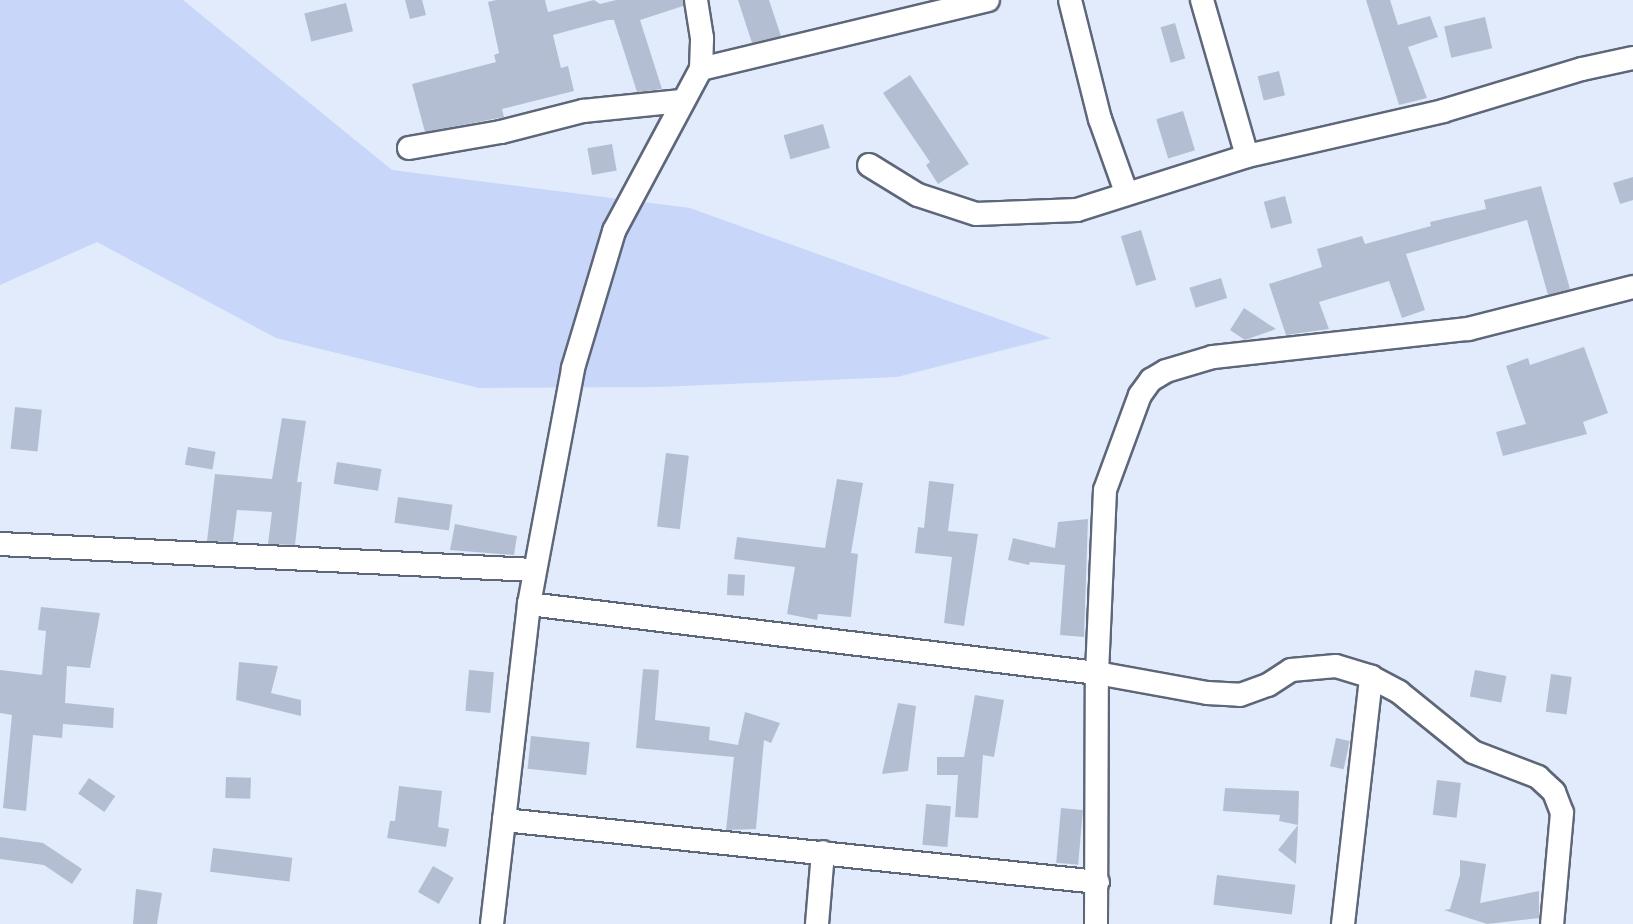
<!DOCTYPE html>
<style>
body{margin:0}
#map{position:relative;width:1633px;height:924px;overflow:hidden;background:#e2ebfc;font-family:Arial,sans-serif}
div>[style]{position:absolute}
[style*='--x']{left:calc(var(--x)*1px);top:calc(var(--y)*1px);width:calc(var(--w)*1px);rotate:calc(var(--a)*1deg)}
.green>*{inset:0;background:#c7d6f9}
.building>*{inset:0;background:#b4bed3;transform-origin:0 0}
.roads{filter:drop-shadow(2px 0 #5e677a) drop-shadow(-2px 0 #5e677a) drop-shadow(0 2px #5e677a) drop-shadow(0 -2px #5e677a)}
.street>*{height:22px;margin:-11px;padding:0 11px;transform-origin:11px;border-radius:11px;background:#fff}
span{translate:-50% -50%;white-space:nowrap;text-align:center;line-height:1.15;-webkit-text-stroke:4.5px #e2ebfc;paint-order:stroke}
</style>
<div id="map">
<div class="green">
<i style="clip-path:polygon(0 0,183px 0,392px 170px,690px 208px,1051px 338px,897px 377px,659px 387px,479px 388px,276px 338px,97px 242px,0 285px)"></i>
</div>
<div class="building">
<i style="clip-path:polygon(405px 0,422px 0,426px 15px,410px 19px)"></i>
<i style="clip-path:polygon(496px 0,545px 0,548px 12px,594px 0,600px 4px,616px 0,683px 0,683px 6px,640px 20px,662px 89px,637px 92px,614px 20px,608px 20px,553px 35px,561px 68px,568px 66px,574px 91px,502px 109px,504px 117px,425px 132px,412px 84px,496px 62px,494px 55px,499px 53px,488px 2px)"></i>
<i style="clip-path:polygon(738px 0,769px 0,781px 36px,752px 43px)"></i>
<i style="clip-path:polygon(1366px 0,1390px 0,1398px 25px,1430px 16px,1438px 37px,1408px 47px,1427px 98px,1399px 105px)"></i>
<i style="left:346px;top:3px;width:29px;height:43px;rotate:76deg"></i>
<i style="left:1485px;top:17px;width:32px;height:42px;rotate:77deg"></i>
<i style="left:1175px;top:23px;width:37px;height:15px;rotate:74deg"></i>
<i style="left:1279px;top:71px;width:25px;height:22px;rotate:76deg"></i>
<i style="clip-path:polygon(910px 75px,969px 164px,938px 184px,926px 165px,930px 162px,883px 93px)"></i>
<i style="left:1183px;top:111px;width:41px;height:28px;rotate:73deg"></i>
<i style="left:823px;top:124px;width:25px;height:41px;rotate:74deg"></i>
<i style="left:612px;top:144px;width:27px;height:25px;rotate:80deg"></i>
<i style="clip-path:polygon(1633px 177px,1633px 200px,1620px 204px,1613px 183px)"></i>
<i style="clip-path:polygon(1541px 186px,1570px 289px,1548px 295px,1527px 220px,1406px 254px,1425px 310px,1402px 318px,1389px 281px,1319px 302px,1329px 329px,1286px 335px,1269px 284px,1322px 267px,1317px 249px,1362px 236px,1365px 244px,1431px 226px,1430px 222px,1486px 209px,1484px 200px)"></i>
<i style="left:1285px;top:196px;width:28px;height:22px;rotate:75deg"></i>
<i style="left:1141px;top:230px;width:52px;height:21px;rotate:73deg"></i>
<i style="left:1221px;top:278px;width:21px;height:33px;rotate:73deg"></i>
<i style="clip-path:polygon(1244px 308px,1276px 329px,1245px 340px,1230px 330px)"></i>
<i style="clip-path:polygon(1584px 347px,1608px 413px,1583px 422px,1587px 434px,1503px 456px,1496px 432px,1526px 424px,1506px 366px,1528px 358px,1530px 365px)"></i>
<i style="left:15px;top:407px;width:27px;height:42px;rotate:6deg"></i>
<i style="clip-path:polygon(282px 418px,306px 421px,297px 482px,302px 482px,295px 545px,268px 544px,272px 512px,237px 510px,233px 542px,207px 541px,215px 474px,272px 479px)"></i>
<i style="left:188px;top:447px;width:28px;height:18px;rotate:10deg"></i>
<i style="left:666px;top:453px;width:23px;height:74px;rotate:7deg"></i>
<i style="left:337px;top:462px;width:45px;height:22px;rotate:9deg"></i>
<i style="clip-path:polygon(837px 479px,863px 483px,851px 553px,858px 554px,851px 617px,818px 614px,817px 620px,787px 614px,795px 567px,734px 559px,737px 537px,825px 548px)"></i>
<i style="clip-path:polygon(929px 481px,954px 484px,948px 531px,978px 534px,964px 626px,944px 623px,952px 557px,915px 553px,918px 527px,924px 528px)"></i>
<i style="left:398px;top:497px;width:55px;height:26px;rotate:8deg"></i>
<i style="clip-path:polygon(1088px 519px,1084px 637px,1060px 635px,1065px 565px,1030px 562px,1029px 565px,1008px 560px,1013px 538px,1055px 548px,1058px 522px)"></i>
<i style="clip-path:polygon(455px 524px,517px 536px,514px 555px,450px 550px)"></i>
<i style="left:728px;top:574px;width:17px;height:21px;rotate:3deg"></i>
<i style="clip-path:polygon(41px 607px,100px 613px,90px 668px,67px 666px,65px 703px,114px 708px,113px 728px,63px 724px,62px 738px,33px 735px,26px 811px,3px 808px,12px 715px,0 713px,0 670px,42px 675px,46px 631px,38px 630px)"></i>
<i style="clip-path:polygon(239px 662px,278px 666px,271px 693px,301px 700px,301px 716px,236px 700px)"></i>
<i style="clip-path:polygon(643px 669px,659px 670px,655px 720px,710px 727px,709px 740px,738px 745px,745px 712px,780px 723px,771px 743px,764px 740px,756px 829px,726px 830px,734px 757px,636px 748px)"></i>
<i style="left:469px;top:670px;width:25px;height:41px;rotate:5deg"></i>
<i style="left:1475px;top:670px;width:32px;height:27px;rotate:11deg"></i>
<i style="left:1551px;top:674px;width:21px;height:38px;rotate:8deg"></i>
<i style="clip-path:polygon(975px 695px,1004px 700px,994px 757px,983px 755px,978px 818px,955px 817px,958px 775px,937px 775px,937px 757px,964px 757px)"></i>
<i style="clip-path:polygon(898px 703px,916px 706px,908px 771px,882px 774px)"></i>
<i style="left:531px;top:736px;width:59px;height:33px;rotate:6deg"></i>
<i style="left:1336px;top:738px;width:14px;height:29px;rotate:12deg"></i>
<i style="left:226px;top:777px;width:25px;height:21px;rotate:2deg"></i>
<i style="left:89px;top:778px;width:32px;height:19px;rotate:35deg"></i>
<i style="left:1437px;top:780px;width:24px;height:35px;rotate:7deg"></i>
<i style="clip-path:polygon(399px 786px,442px 791px,438px 827px,449px 829px,446px 847px,387px 838px,390px 821px,395px 821px)"></i>
<i style="clip-path:polygon(1225px 788px,1299px 791px,1298px 825px,1279px 821px,1280px 815px,1223px 811px)"></i>
<i style="left:926px;top:804px;width:25px;height:41px;rotate:5deg"></i>
<i style="left:1061px;top:808px;width:22px;height:55px;rotate:5deg"></i>
<i style="clip-path:polygon(1298px 825px,1296px 864px,1278px 850px)"></i>
<i style="clip-path:polygon(0 837px,43px 843px,82px 869px,72px 884px,44px 865px,0 859px)"></i>
<i style="left:213px;top:848px;width:80px;height:24px;rotate:7deg"></i>
<i style="clip-path:polygon(1460px 860px,1486px 864px,1480px 903px,1539px 891px,1539px 918px,1487px 924px,1444px 910px,1450px 909px,1460px 875px)"></i>
<i style="left:433px;top:866px;width:24px;height:30px;rotate:30deg"></i>
<i style="left:1217px;top:875px;width:79px;height:30px;rotate:7deg"></i>
<i style="clip-path:polygon(136px 889px,162px 893px,157px 924px,133px 924px)"></i>
</div>
<div class="roads">
<div class="street">
<i style="--x:1070;--y:0;--w:123;--a:75.9"></i>
<i style="--x:1100;--y:119;--w:77;--a:70.4"></i>
<i style="--x:1202;--y:0;--w:162;--a:73.9"></i>
<i style="--x:701;--y:69;--w:295;--a:-13.5"></i>
<i style="--x:409;--y:148;--w:93;--a:-9.9"></i>
<i style="--x:501;--y:132;--w:85;--a:-14.4"></i>
<i style="--x:583;--y:111;--w:99;--a:-5.8"></i>
<i style="--x:869;--y:165;--w:57;--a:31.5"></i>
<i style="--x:918;--y:195;--w:61;--a:18.1"></i>
<i style="--x:976;--y:214;--w:101;--a:-2.3"></i>
<i style="--x:1077;--y:210;--w:178;--a:-17.6"></i>
<i style="--x:1247;--y:156;--w:201;--a:-12.9"></i>
<i style="--x:1443;--y:111;--w:145;--a:-16.8"></i>
<i style="--x:1582;--y:69;--w:52;--a:-12.2"></i>
<i style="--x:0;--y:544;--w:535;--a:2.79"></i>
<i style="--x:529;--y:604;--w:572;--a:6.93"></i>
<i style="--x:1097;--y:673;--w:112;--a:10.3"></i>
<i style="--x:1207;--y:693;--w:33;--a:3"></i>
<i style="--x:1240;--y:695;--w:30;--a:-20"></i>
<i style="--x:1268;--y:685;--w:27;--a:-33"></i>
<i style="--x:1291;--y:670;--w:45;--a:-5.1"></i>
<i style="--x:1336;--y:666;--w:37;--a:17"></i>
<i style="--x:1371;--y:677;--w:32;--a:28"></i>
<i style="--x:1399;--y:692;--w:95;--a:39"></i>
<i style="--x:1473;--y:752;--w:70;--a:21"></i>
<i style="--x:1538;--y:777;--w:22;--a:43"></i>
<i style="--x:1554;--y:792;--w:22;--a:69"></i>
<i style="--x:1562;--y:813;--w:111;--a:95.1"></i>
<i style="--x:504;--y:820;--w:597;--a:5.96"></i>
<i style="--x:492;--y:924;--w:322;--a:-83.4"></i>
<i style="--x:529;--y:604;--w:240;--a:-79.4"></i>
<i style="--x:573;--y:368;--w:143;--a:-73.3"></i>
<i style="--x:614;--y:231;--w:184;--a:-61.8"></i>
<i style="--x:701;--y:69;--w:31;--a:-88"></i>
<i style="--x:702;--y:38;--w:38;--a:-99"></i>
<i style="--x:817;--y:924;--w:72;--a:-85.2"></i>
<i style="--x:1096;--y:924;--w:251;--a:-89.8"></i>
<i style="--x:1097;--y:673;--w:183;--a:-87.5"></i>
<i style="--x:1105;--y:490;--w:101;--a:-69.8"></i>
<i style="--x:1140;--y:395;--w:19;--a:-54"></i>
<i style="--x:1151;--y:380;--w:17;--a:-31"></i>
<i style="--x:1166;--y:371;--w:49;--a:-16.6"></i>
<i style="--x:1213;--y:357;--w:257;--a:-6.3"></i>
<i style="--x:1468;--y:329;--w:170;--a:-14.3"></i>
<i style="--x:1343;--y:924;--w:249;--a:-83.5"></i>
</div>
</div>
</div>
